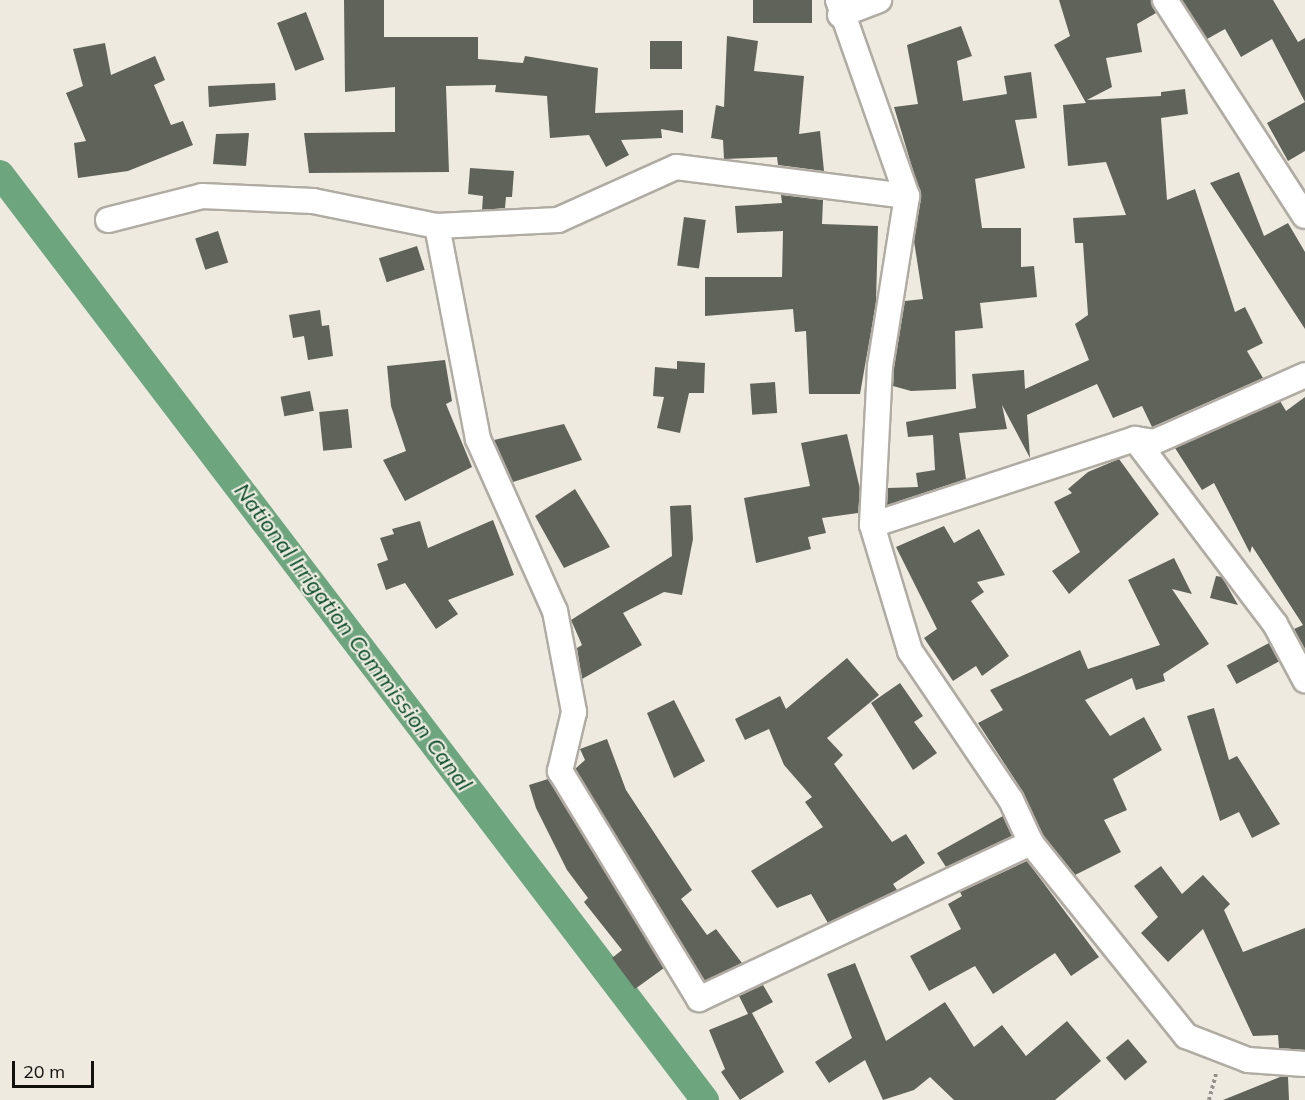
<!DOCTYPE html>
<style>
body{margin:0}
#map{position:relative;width:1305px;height:1100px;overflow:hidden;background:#eeeae0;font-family:Mulish,sans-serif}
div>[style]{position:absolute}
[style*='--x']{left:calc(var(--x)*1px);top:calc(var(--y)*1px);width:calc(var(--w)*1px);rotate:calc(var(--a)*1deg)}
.canal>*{height:28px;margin:-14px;padding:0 14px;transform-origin:14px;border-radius:14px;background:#6da57f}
.building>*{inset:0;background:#60635a;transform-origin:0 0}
.path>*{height:4px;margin-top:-2px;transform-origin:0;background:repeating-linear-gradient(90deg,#95918a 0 3px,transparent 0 6px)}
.roads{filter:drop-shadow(2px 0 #b0aca3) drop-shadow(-2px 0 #b0aca3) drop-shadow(0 2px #b0aca3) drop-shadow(0 -2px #b0aca3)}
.minor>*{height:24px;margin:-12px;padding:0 12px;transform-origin:12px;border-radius:12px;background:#fff}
span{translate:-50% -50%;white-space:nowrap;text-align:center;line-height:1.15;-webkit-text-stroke:4.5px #eeeae0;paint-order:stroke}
.water-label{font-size:22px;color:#054c28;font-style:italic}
.scale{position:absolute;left:12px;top:1061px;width:82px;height:27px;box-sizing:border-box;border:3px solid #13110e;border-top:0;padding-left:8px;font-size:18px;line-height:21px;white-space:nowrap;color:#13110e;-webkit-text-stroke:4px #eeeae0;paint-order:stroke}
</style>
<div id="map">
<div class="canal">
<i style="--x:0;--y:174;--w:1164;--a:52.72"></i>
</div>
<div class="building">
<i style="clip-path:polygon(344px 0,384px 0,384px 37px,478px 37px,478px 59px,523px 63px,525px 56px,598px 68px,595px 113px,683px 110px,683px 133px,661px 129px,662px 138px,621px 140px,629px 155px,606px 167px,589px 135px,550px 138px,547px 96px,495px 92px,496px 85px,446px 86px,449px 172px,309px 173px,304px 133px,395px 132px,395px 87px,345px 92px)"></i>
<i style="left:753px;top:0;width:59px;height:23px"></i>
<i style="clip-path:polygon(1059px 0,1151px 0,1156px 13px,1137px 24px,1142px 52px,1106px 58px,1112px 87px,1087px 100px,1161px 96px,1161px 92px,1185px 89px,1188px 114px,1161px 118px,1167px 200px,1195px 189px,1235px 312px,1245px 307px,1263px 343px,1247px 351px,1263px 378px,1152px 427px,1142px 406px,1113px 418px,1097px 384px,1027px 415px,1030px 458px,1002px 405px,1007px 429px,959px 433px,966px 479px,887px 505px,888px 488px,918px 487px,916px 473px,935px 470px,933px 435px,908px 437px,906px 422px,976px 408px,972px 374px,1024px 370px,1025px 389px,1089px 360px,1075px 324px,1088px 315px,1083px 243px,1075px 243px,1073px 218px,1126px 215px,1106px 162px,1068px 166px,1063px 105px,1086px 103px,1054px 45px,1070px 36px)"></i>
<i style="clip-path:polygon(1182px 0,1273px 0,1298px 42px,1305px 38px,1305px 102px,1272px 39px,1241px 57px,1225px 29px,1207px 39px)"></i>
<i style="left:306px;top:12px;width:51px;height:31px;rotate:69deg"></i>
<i style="clip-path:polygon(961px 26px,972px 56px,957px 61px,963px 101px,1007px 94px,1004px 76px,1031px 72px,1037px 118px,1015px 120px,1025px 168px,975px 179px,982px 228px,1021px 228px,1021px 267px,1034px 266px,1037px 297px,980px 303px,983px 328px,955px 331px,956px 389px,911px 391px,893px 386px,894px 367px,905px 301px,923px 299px,914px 241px,921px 197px,894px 107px,918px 104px,907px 45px)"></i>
<i style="clip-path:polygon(727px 36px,758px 41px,754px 71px,804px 76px,799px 134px,820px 131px,824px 171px,778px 165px,777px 157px,724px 159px,723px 140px,711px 138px,716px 105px,724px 107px)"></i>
<i style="left:650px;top:41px;width:32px;height:28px"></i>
<i style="clip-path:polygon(105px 43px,111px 75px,155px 56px,165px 80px,154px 85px,171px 125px,183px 121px,193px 145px,128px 171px,78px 178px,74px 143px,86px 141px,66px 93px,83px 86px,73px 49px)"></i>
<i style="clip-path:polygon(275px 83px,276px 100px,209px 107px,208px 86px)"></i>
<i style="clip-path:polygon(1305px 102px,1305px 151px,1288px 161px,1267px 123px)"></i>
<i style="clip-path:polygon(249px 133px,246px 166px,213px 164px,216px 134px)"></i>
<i style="clip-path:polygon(470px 168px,514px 171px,512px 197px,506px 197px,505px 208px,482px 210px,483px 196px,468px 194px)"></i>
<i style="clip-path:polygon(1239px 172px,1264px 236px,1288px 223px,1305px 252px,1305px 329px,1210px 183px)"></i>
<i style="clip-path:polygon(781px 195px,823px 200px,822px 224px,878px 226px,876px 303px,860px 394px,809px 394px,806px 331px,795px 332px,793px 309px,705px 316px,705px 277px,782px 277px,783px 231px,737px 233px,735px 206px,782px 203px)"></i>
<i style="left:684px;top:217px;width:22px;height:49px;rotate:8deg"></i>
<i style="left:218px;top:231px;width:33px;height:24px;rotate:72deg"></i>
<i style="left:417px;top:246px;width:25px;height:40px;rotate:72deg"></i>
<i style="clip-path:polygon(320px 310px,322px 326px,329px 325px,333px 356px,308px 360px,304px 336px,293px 338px,289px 315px)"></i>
<i style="clip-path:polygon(445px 360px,452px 401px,446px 404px,472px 467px,405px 501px,383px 460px,406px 451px,391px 406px,387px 366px)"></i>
<i style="clip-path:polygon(677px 361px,705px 363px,704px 393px,689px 393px,680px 433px,657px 428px,664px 397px,653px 396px,655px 367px,677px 369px)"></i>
<i style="left:775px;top:382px;width:31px;height:25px;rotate:86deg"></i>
<i style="left:310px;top:391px;width:20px;height:30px;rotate:79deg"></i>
<i style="clip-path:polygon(1305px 397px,1305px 649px,1294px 629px,1303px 625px,1252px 546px,1250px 553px,1214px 483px,1202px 490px,1175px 448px,1280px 401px,1286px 411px)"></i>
<i style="left:348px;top:409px;width:39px;height:29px;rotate:84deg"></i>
<i style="clip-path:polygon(564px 424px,582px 460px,513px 482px,494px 440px)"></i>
<i style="clip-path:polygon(847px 434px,860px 489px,858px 513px,822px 518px,826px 533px,808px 537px,811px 549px,756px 563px,744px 498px,810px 486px,801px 443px)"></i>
<i style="clip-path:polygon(1119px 459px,1159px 514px,1069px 594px,1052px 571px,1080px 552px,1054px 502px,1072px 493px,1068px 489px,1088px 472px)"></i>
<i style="clip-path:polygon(575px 489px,610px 547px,564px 568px,535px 516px)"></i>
<i style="clip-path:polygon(691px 505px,693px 539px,682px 595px,664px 592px,623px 613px,642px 645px,582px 679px,577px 648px,582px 645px,571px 620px,672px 556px,670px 506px)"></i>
<i style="clip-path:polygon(493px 520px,514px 575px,448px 600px,458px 614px,436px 629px,405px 583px,386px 590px,377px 564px,388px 560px,380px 538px,394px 534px,392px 529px,420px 521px,428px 548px)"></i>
<i style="clip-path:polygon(944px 526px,954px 543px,979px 529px,1005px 575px,977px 582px,984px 592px,971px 601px,1009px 656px,982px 676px,976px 666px,953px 681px,924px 638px,937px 629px,896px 547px)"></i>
<i style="clip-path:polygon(1174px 558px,1192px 594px,1172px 589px,1209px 644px,1163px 674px,1165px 681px,1136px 690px,1132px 678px,1085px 700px,1110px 736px,1144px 717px,1162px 750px,1113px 779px,1127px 810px,1104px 820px,1121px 852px,1075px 875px,1043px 835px,1023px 792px,978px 723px,1003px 710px,990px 690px,1080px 650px,1088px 669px,1160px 645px,1128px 580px)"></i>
<i style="clip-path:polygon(1216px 576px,1222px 577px,1238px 605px,1210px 598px)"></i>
<i style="left:1269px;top:643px;width:21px;height:48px;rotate:62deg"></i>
<i style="clip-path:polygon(847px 658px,879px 695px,827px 738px,843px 755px,834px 764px,892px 842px,906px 834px,925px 863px,893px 884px,897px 890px,828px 923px,811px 894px,777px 908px,751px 871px,823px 827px,805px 802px,812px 797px,784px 765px,769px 729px,745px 740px,735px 719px,780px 696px,786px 709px)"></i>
<i style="clip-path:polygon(900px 683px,923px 716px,914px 722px,937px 753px,913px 770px,871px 703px)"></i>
<i style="clip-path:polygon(674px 700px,705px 761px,674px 778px,647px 713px)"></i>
<i style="clip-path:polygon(1214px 708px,1229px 760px,1237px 756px,1280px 824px,1252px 838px,1239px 812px,1220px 821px,1187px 716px)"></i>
<i style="clip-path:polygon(607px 739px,626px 790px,692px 890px,681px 899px,707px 935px,716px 929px,742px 963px,705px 981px,575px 769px,585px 760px,580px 749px)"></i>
<i style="clip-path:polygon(548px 779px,664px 968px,635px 989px,612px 958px,622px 950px,584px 902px,588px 898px,567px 870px,536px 808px,529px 785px)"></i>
<i style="clip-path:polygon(1003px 816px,1012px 836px,946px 867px,937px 853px)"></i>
<i style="clip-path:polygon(1027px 861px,1099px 957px,1071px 976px,1055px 953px,993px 994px,975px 966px,929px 991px,910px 956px,961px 929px,948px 904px,962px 896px,960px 892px)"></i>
<i style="clip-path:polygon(1161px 866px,1182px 894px,1203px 875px,1230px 904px,1224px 910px,1243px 952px,1305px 928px,1305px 1050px,1279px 1048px,1278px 1035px,1253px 1036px,1203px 929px,1168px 962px,1141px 933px,1158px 917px,1134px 886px)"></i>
<i style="clip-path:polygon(855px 963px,886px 1041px,945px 1002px,974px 1047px,1002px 1025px,1026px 1056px,1067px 1021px,1101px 1061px,1055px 1100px,954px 1100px,930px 1077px,914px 1090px,883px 1100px,865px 1060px,829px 1083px,815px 1062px,852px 1038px,827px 974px)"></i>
<i style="clip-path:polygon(763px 985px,773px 1002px,752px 1013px,784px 1072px,740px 1100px,721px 1072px,725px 1069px,709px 1030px,748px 1014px,739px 996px)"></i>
<i style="left:1128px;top:1039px;width:30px;height:29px;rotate:50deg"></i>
<i style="clip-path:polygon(1280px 1077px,1288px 1077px,1289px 1100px,1223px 1100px)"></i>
</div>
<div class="path">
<i style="--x:1209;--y:1100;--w:27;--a:-75"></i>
</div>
<div class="roads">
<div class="minor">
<i style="--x:838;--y:0;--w:208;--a:70.6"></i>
<i style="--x:907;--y:196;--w:172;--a:99"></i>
<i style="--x:880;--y:366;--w:159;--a:92.9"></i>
<i style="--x:872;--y:525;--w:132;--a:73.2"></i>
<i style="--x:910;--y:651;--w:180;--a:55.9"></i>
<i style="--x:1011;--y:800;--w:47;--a:65.1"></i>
<i style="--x:1031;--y:843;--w:248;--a:51.2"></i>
<i style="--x:1186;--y:1036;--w:66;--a:21.2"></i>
<i style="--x:1248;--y:1060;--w:57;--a:4"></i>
<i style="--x:1165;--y:0;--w:257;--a:57.1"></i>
<i style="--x:840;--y:15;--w:42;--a:-21"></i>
<i style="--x:108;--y:220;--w:97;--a:-14.3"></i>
<i style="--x:202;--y:196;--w:111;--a:2.6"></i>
<i style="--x:313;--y:201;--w:126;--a:11.4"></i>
<i style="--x:437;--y:226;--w:121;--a:-2.8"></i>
<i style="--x:558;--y:220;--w:129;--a:-24.2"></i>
<i style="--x:676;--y:167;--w:233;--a:7.2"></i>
<i style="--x:437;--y:226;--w:217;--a:79.1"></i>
<i style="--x:478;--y:439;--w:188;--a:65.9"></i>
<i style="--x:555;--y:611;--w:103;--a:79.3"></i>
<i style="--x:574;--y:712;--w:61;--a:103.3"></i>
<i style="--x:560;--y:771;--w:267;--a:58.6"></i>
<i style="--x:699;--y:999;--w:367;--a:-25.2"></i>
<i style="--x:1135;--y:439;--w:232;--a:52.9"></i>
<i style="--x:1275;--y:624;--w:64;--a:61.8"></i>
<i style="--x:872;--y:525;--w:277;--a:-18.1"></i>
<i style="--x:1135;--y:439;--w:19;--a:9"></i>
<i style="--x:1154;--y:442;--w:165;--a:-23.9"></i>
</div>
</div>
<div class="water-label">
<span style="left:353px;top:637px;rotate:53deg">National Irrigation Commission Canal</span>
</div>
<div class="scale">20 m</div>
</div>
